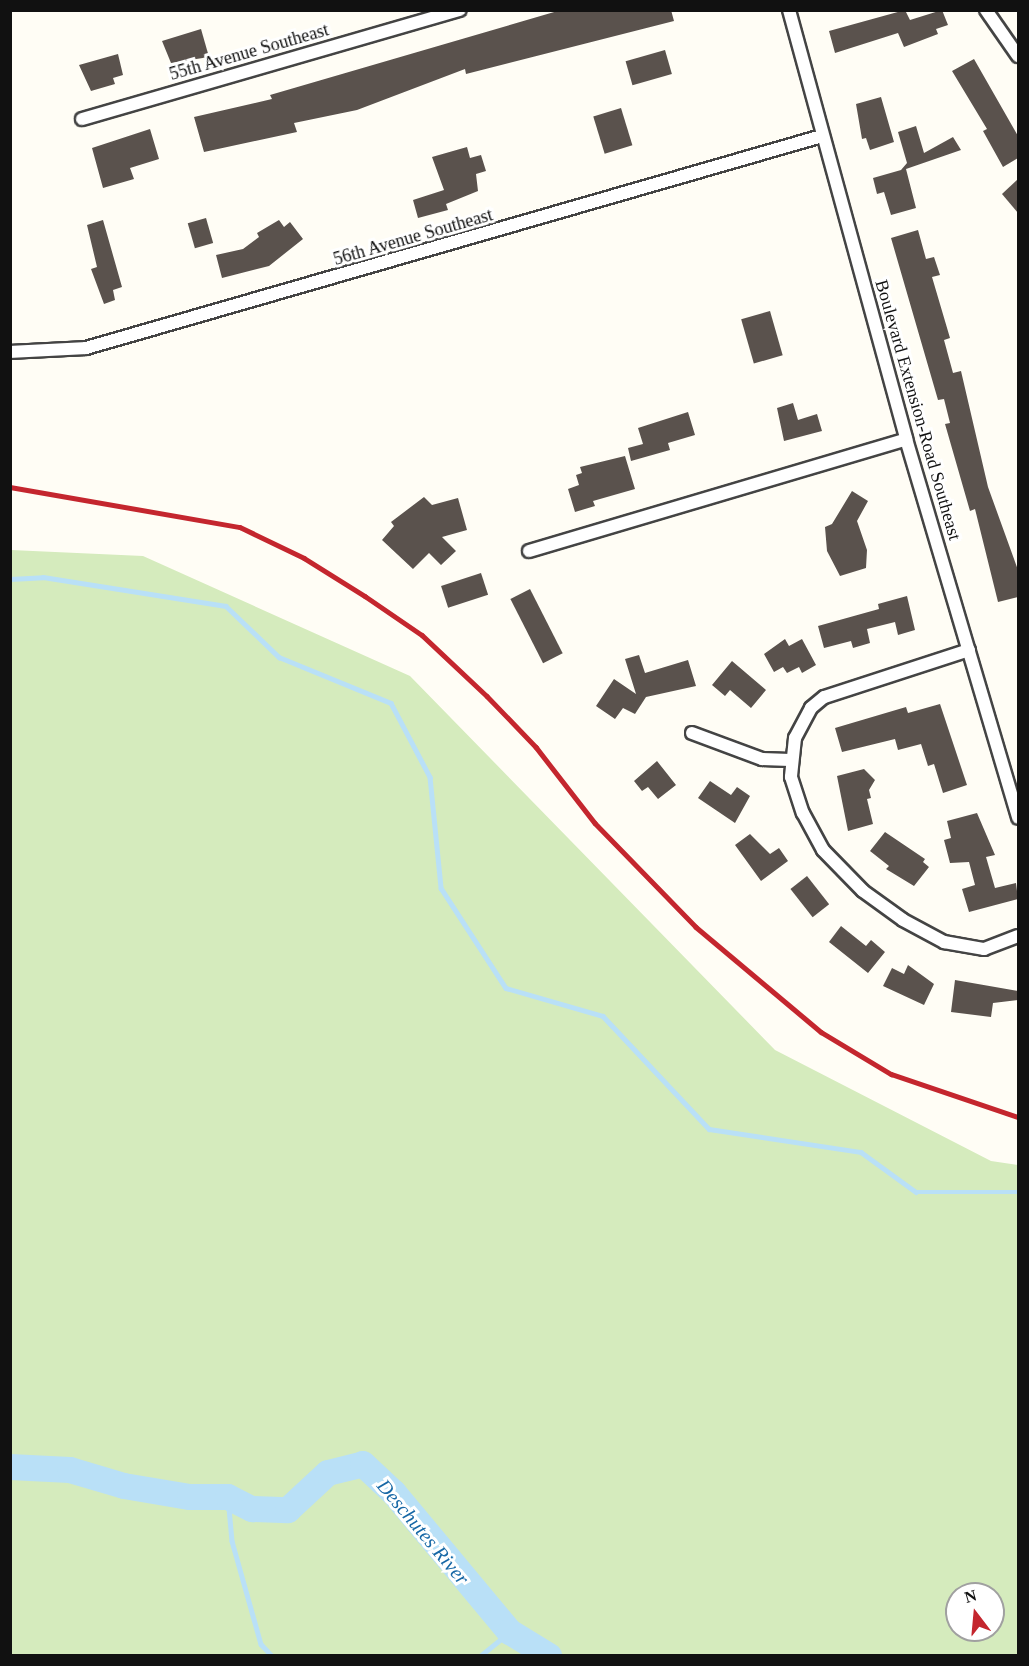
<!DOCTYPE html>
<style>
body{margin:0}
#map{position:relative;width:1029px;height:1666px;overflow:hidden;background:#fffdf5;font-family:"Times New Roman",serif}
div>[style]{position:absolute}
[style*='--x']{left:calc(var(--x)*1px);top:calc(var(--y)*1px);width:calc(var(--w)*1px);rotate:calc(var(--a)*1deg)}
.green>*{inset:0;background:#d5ebbd}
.stream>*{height:4.5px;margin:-2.25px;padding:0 2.25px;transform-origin:2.25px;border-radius:2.25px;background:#b9e0f7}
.river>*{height:26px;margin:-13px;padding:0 13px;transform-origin:13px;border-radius:13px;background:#b9e0f7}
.building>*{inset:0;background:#5a524d;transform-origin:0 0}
.roads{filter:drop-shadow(2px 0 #444) drop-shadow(-2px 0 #444) drop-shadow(0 2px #444) drop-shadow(0 -2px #444)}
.minor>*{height:12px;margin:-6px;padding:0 6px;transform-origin:6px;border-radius:6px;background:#fff}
.rail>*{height:4.5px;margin:-2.25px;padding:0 2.25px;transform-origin:2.25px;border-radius:2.25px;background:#c4262e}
span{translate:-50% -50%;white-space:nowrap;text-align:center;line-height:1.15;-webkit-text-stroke:6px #fff;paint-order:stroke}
.street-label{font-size:18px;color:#111}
.water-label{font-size:20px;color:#1768a6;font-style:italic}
.frame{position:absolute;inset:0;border:12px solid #111;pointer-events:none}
.north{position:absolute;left:945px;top:1582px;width:60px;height:60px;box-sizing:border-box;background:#fff;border:2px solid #a0a0a0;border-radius:50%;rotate:344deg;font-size:16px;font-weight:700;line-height:24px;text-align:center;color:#111}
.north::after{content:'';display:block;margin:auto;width:21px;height:27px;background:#c4262e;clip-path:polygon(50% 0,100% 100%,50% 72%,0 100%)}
</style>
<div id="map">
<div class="green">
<i style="clip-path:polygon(evenodd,11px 550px,143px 556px,410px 676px,775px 1050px,991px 1161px,1018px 1165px,1018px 1655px,11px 1655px,11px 550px,957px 1594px,993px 1594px,993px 1630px,957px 1630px,957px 1594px)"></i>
</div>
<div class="stream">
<i style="--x:10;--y:579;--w:33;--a:-3"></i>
<i style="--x:43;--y:577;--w:185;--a:9"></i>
<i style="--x:226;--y:606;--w:74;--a:43.9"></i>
<i style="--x:279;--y:657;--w:121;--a:22.3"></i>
<i style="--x:391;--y:703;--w:84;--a:62.2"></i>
<i style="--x:430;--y:777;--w:112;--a:84.3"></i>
<i style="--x:441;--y:888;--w:119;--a:57"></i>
<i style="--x:506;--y:988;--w:101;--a:16.1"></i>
<i style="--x:603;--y:1016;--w:155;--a:46.8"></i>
<i style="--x:709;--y:1129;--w:154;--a:8.6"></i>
<i style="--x:861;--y:1152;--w:68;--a:36"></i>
<i style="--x:916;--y:1192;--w:102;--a:0"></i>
<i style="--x:228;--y:1497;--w:44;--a:84.8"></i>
<i style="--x:232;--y:1541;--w:107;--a:74.3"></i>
<i style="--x:261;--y:1644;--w:16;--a:47"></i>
<i style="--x:480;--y:1656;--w:38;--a:-39"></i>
</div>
<div class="river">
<i style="--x:10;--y:1467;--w:60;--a:2.9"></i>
<i style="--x:70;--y:1470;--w:56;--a:16.5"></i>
<i style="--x:124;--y:1486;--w:67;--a:9.5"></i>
<i style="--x:190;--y:1497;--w:38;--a:0"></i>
<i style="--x:228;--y:1497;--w:27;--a:27"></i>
<i style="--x:252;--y:1509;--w:36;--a:2"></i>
<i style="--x:288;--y:1510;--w:54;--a:-42.8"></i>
<i style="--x:328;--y:1473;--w:36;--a:-14"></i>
<i style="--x:363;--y:1464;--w:42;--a:43.1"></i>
<i style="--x:394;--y:1493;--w:181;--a:50.2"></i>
<i style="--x:510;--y:1632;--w:46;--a:31.6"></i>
</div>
<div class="building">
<i style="clip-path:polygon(561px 10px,671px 10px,674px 21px,466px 74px,465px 69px,357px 110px,294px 123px,297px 132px,204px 152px,194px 117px,272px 99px,270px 95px)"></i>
<i style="clip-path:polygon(905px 10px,910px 20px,942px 10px,948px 25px,936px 29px,938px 34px,904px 47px,898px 33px,835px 53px,829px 31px)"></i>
<i style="clip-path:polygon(201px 29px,209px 57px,171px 63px,162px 41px)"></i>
<i style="left:665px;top:50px;width:25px;height:41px;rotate:74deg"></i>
<i style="clip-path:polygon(118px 54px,123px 75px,113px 78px,115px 84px,91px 91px,79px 65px)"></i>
<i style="clip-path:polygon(974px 59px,1018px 136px,1018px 158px,1003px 167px,983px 131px,987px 129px,952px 71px)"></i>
<i style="clip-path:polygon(881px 97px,894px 142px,870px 150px,866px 138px,862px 139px,856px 104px)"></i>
<i style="left:621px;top:108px;width:39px;height:29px;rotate:73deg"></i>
<i style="clip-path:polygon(916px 126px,924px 153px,953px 137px,961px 150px,906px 169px,916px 208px,891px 215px,884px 192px,877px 194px,873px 178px,901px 170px,907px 163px,898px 132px)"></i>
<i style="clip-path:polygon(150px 129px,159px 159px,130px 168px,134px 179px,103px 188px,92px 148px)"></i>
<i style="clip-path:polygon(467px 147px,470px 158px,481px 155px,486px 171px,476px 174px,478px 191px,446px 204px,448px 210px,418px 218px,413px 200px,444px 190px,432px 157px)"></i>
<i style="clip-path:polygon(1018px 179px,1018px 213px,1002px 194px)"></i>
<i style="left:206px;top:218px;width:26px;height:19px;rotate:74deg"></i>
<i style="clip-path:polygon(103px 220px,122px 287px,113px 290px,115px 300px,104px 304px,91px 269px,97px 267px,87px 225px)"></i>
<i style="clip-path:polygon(279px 220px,284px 227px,290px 222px,303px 239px,269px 266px,222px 278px,216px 255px,243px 249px,259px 237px,257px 233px)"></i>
<i style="clip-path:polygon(918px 230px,926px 259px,934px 257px,940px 275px,932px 277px,950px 338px,944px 340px,953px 373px,961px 371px,988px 487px,1018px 570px,1018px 597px,998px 602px,975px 509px,970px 511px,945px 424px,950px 423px,944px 399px,938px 400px,891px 238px)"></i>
<i style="left:770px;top:311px;width:46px;height:30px;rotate:74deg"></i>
<i style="clip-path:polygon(793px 403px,798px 420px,817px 414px,822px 431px,784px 441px,777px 408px)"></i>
<i style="clip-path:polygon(688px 412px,695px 435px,668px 443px,670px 450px,631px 461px,628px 448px,643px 444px,638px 428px)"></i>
<i style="clip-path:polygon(625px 456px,635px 489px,593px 501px,595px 506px,575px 512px,568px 489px,579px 485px,576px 475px,582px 473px,580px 467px)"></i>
<i style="clip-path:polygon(852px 491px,868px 501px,857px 521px,867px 550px,866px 568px,840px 576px,827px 551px,825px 527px,832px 524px)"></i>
<i style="clip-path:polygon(424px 497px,432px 505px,458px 498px,467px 530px,442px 537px,456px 551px,441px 565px,429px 553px,413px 569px,382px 540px,394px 526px,391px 522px)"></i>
<i style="left:481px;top:573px;width:23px;height:42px;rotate:72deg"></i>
<i style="left:530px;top:589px;width:72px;height:22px;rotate:63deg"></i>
<i style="clip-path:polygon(907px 596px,915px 630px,898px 635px,895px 622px,867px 629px,870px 643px,853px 648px,851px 641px,824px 648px,818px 626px,879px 609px,878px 604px)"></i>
<i style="clip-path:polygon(785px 639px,789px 646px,802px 639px,816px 665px,802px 673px,799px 667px,787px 673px,783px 667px,774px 672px,764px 654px)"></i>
<i style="clip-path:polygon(639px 655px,645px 673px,688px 660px,696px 686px,646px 697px,635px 714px,623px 708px,615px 719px,596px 706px,614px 679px,636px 694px,625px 659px)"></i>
<i style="clip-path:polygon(732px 661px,766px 690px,751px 708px,730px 690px,725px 696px,712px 685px)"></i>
<i style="clip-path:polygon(940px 704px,967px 785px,943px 793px,934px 764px,928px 766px,921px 744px,898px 750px,895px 739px,842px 752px,835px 728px,906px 707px,908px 713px)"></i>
<i style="clip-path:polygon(657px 761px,676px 785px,658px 799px,648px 787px,642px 791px,634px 781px)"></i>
<i style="clip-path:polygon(864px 769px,875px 780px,869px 790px,871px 798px,867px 799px,873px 824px,848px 831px,837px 776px)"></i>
<i style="clip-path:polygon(710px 781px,731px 795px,737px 787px,750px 796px,735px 823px,698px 798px)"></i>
<i style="clip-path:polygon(977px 813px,995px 855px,986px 857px,995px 888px,1016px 883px,1018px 899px,969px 912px,962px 889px,975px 885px,969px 862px,950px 863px,944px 840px,951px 838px,947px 821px)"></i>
<i style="clip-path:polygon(885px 832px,925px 859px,923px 862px,929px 867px,914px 886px,886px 869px,889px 866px,870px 851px)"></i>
<i style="clip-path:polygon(750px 834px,770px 854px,779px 848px,788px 861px,761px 881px,735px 845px)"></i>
<i style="left:807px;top:876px;width:36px;height:21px;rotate:52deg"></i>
<i style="clip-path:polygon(841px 926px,866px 946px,871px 940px,885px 952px,868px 973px,829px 942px)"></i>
<i style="clip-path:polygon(908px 965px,934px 984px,924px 1005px,883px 986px,892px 968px,904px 974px)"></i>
<i style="clip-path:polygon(955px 980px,1018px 991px,1018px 1000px,993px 1003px,991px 1017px,951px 1012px)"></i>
</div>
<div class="roads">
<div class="minor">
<i style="--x:789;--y:10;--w:445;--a:74.7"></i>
<i style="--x:906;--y:439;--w:395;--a:73.5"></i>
<i style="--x:986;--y:10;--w:56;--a:55.2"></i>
<i style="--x:82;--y:119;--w:393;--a:-16.1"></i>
<i style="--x:10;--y:352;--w:76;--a:-3"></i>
<i style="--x:86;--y:348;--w:766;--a:-16.07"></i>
<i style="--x:529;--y:551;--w:393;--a:-16.5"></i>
<i style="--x:969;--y:650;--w:152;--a:162"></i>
<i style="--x:824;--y:697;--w:17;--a:140"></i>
<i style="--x:811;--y:708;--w:34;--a:118"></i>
<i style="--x:795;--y:738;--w:39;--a:96"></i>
<i style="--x:791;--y:777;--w:38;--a:72"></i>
<i style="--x:803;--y:813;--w:42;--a:61.6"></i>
<i style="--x:823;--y:850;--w:57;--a:45.7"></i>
<i style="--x:863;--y:891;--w:49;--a:35.9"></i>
<i style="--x:903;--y:920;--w:47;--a:28.2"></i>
<i style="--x:944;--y:942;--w:41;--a:9.9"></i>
<i style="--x:984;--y:949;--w:36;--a:-21"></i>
<i style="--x:692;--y:733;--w:75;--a:20.4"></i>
<i style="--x:762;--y:759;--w:28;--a:2"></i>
</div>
</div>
<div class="rail">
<i style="--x:10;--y:487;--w:233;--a:9.9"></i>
<i style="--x:240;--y:527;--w:71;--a:25.8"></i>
<i style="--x:304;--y:558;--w:72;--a:31.9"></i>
<i style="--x:365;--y:596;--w:69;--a:34.4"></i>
<i style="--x:422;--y:635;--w:89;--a:43.2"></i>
<i style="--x:487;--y:696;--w:71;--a:46.1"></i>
<i style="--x:536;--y:747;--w:96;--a:52.2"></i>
<i style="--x:595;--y:823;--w:145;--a:45.8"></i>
<i style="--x:696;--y:927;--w:163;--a:40"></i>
<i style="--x:821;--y:1032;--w:82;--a:31"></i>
<i style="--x:891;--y:1074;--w:134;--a:18.7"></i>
</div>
<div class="street-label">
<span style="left:249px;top:52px;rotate:-16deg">55th Avenue Southeast</span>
<span style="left:413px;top:237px;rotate:-16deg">56th Avenue Southeast</span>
<span style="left:918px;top:410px;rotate:74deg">Boulevard Extension-Road Southeast</span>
</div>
<div class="water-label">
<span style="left:423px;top:1532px;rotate:50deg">Deschutes River</span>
</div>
<div class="frame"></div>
<div class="north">N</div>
</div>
